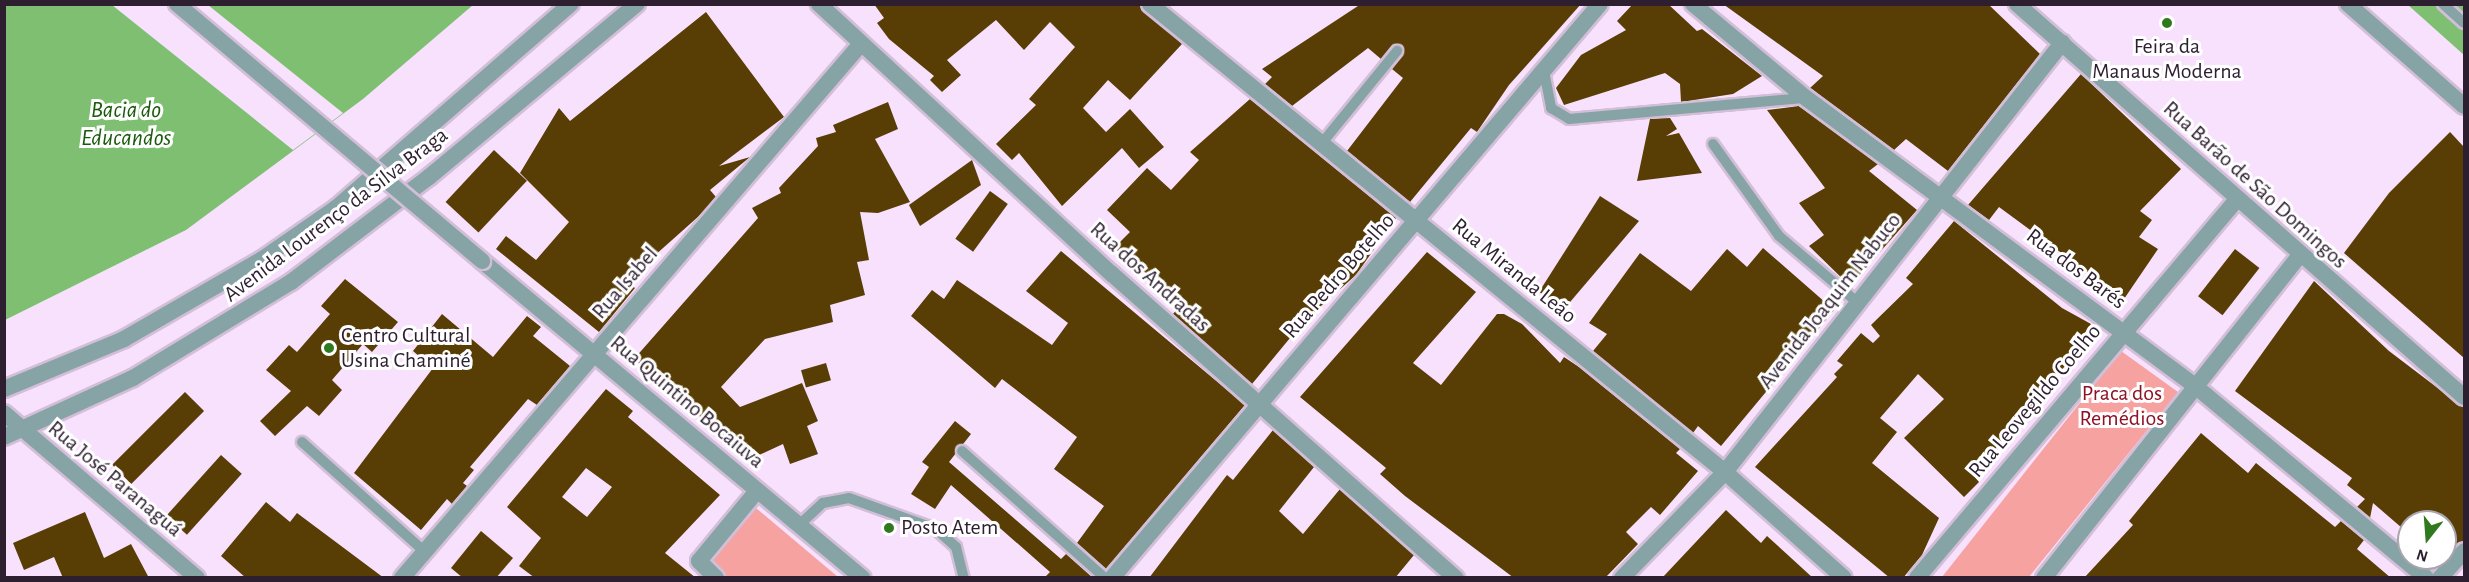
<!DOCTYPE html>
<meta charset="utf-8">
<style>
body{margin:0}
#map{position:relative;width:2469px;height:582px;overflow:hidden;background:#f8e1fd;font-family:"Alegreya Sans",sans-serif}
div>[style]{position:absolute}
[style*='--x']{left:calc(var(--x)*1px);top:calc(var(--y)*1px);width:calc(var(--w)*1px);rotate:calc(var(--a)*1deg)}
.green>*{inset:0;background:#f6a2a1}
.water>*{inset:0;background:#7ebf72}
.pier>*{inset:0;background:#f8e1fd}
.building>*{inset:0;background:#583e05;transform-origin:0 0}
.roads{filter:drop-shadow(2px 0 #d3bed8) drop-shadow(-2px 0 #d3bed8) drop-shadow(0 2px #d3bed8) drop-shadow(0 -2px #d3bed8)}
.service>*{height:10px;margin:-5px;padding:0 5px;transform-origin:5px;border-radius:5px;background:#86a4a6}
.minor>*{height:16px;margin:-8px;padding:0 8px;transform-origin:8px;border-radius:8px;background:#86a4a6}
.tertiary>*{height:16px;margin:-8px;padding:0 8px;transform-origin:8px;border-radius:8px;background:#86a4a6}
.bridges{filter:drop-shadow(2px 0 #d3bed8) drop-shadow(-2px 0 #d3bed8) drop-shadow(0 2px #d3bed8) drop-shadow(0 -2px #d3bed8)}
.tertiary-bridge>*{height:16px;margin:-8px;padding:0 8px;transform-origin:8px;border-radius:8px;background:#86a4a6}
.dots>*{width:16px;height:16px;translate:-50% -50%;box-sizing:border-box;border:3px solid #fff;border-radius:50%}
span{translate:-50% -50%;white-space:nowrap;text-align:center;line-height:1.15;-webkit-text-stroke:6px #fff;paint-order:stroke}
.poi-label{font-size:22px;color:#2d1e30}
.left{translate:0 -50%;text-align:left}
.street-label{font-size:22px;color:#2d1e30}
.park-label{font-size:22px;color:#8f1125}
.water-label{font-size:24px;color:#1a5a0a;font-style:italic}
.frame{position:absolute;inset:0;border:6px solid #2d1e30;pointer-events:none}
.north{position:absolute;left:2397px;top:510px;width:60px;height:60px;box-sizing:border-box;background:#fff;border:2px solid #aba5ac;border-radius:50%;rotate:197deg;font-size:16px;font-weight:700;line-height:24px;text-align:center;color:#2d1e30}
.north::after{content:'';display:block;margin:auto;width:21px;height:27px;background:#2f791f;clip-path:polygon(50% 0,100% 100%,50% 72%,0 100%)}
</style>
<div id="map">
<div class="green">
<i style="clip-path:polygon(2121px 351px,2178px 392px,2029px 577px,1942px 577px)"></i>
<i style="clip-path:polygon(750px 503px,838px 577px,721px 577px,701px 561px)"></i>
</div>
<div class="water">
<i style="clip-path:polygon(5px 5px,473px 5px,363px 99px,186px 230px,5px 320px)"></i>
<i style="clip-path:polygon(2408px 5px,2464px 5px,2464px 55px)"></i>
</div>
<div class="pier">
<i style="clip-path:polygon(112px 5px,208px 5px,343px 113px,293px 150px)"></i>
</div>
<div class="building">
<i style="clip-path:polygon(874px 4px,1139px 4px,1182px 44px,1130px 100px,1108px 80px,1083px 108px,1106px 132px,1130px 109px,1164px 147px,1139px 168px,1122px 148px,1062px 206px,1019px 153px,1012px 160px,996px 144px,1036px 105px,1029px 99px,1075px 47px,1050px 22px,1024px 50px,996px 20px,947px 60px,961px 75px,942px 92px,930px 80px,934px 76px,889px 39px,877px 23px,884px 18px)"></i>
<i style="clip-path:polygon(1361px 4px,1581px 4px,1509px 85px,1477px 132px,1471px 128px,1410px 202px,1347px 151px,1403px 78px,1392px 69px,1404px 53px,1401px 45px,1394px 44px,1381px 59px,1368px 48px,1292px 106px,1265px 84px,1272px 77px,1262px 69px)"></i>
<i style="clip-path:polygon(1633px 4px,1668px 4px,1697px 31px,1702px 29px,1762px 76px,1733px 94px,1681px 102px,1680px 84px,1665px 73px,1564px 105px,1556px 88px,1581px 55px,1626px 30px,1617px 21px)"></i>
<i style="clip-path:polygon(1723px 4px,1988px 4px,2040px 54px,1948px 171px,1906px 139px,1894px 150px,1810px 88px,1823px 76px)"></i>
<i style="clip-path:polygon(706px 12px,784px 117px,719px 166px,750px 157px,710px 190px,716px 197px,699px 216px,626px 281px,635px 288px,599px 332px,496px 249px,506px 236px,536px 260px,569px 222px,520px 173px,559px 108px,570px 121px)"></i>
<i style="clip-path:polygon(2081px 74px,2181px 169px,2140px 211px,2152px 220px,2139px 237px,2158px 249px,2124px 299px,1999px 207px,1989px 220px,1968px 205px)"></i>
<i style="clip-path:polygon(1250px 99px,1396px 218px,1356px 275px,1304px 321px,1252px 384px,1173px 314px,1183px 302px,1114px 248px,1130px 232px,1107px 210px,1147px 168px,1171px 190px,1199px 160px,1190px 152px)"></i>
<i style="clip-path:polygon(888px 102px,898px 129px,875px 139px,910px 202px,878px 213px,860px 212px,869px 260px,857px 262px,865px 295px,830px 305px,833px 322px,765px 339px,721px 387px,740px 407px,802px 383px,818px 421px,807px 426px,818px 454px,790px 464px,783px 444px,757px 456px,754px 449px,741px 455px,733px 439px,726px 443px,717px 425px,713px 428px,634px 359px,758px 218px,752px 208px,781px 193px,779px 188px,818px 146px,816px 138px,836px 132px,833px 125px)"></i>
<i style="clip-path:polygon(1799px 106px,1878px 164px,1869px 171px,1917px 210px,1850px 286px,1809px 246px,1824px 235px,1799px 203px,1825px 188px,1767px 110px)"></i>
<i style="clip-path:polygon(1670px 118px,1677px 129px,1666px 136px,1679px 133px,1702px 173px,1637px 181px,1650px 119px)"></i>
<i style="clip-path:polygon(2450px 132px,2464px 147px,2464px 358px,2344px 253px,2389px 193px)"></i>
<i style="left:494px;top:150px;width:45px;height:71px;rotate:43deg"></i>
<i style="clip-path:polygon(972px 160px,981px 185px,920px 226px,909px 205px)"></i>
<i style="left:990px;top:191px;width:22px;height:59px;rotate:36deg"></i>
<i style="clip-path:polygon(1600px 196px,1639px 221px,1565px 308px,1539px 292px)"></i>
<i style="clip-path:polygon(1954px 221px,2062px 308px,2091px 324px,2077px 344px,2081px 347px,1973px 475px,1979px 482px,1964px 497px,1904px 438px,1944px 399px,1918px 374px,1880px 418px,1897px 432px,1872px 463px,1939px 518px,1922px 555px,1903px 578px,1890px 578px,1755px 467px,1837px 377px,1834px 374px,1843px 365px,1837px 361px,1861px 333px,1873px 343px,1880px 336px,1871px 325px,1913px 284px,1906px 278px)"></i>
<i style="clip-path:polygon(1763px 248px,1834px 310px,1721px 446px,1698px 426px,1693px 433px,1593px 351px,1607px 334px,1589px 323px,1640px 253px,1691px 291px,1727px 249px,1747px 267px)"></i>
<i style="left:2235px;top:249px;width:31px;height:60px;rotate:38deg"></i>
<i style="clip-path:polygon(1061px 251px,1245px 405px,1106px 569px,1077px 543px,1104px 506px,1054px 469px,1077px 437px,1002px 379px,995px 388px,911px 316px,932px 290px,944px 299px,957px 280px,1052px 345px,1068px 323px,1026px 291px)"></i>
<i style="clip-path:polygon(1427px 252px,1476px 292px,1413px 363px,1441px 385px,1497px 314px,1504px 314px,1522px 324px,1560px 363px,1564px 357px,1579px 367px,1680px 449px,1676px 453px,1698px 471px,1660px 515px,1651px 507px,1626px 532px,1638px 544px,1605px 578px,1514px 578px,1405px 496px,1380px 474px,1386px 468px,1300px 397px)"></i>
<i style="clip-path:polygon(345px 279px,398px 322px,372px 352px,363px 344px,332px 380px,342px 390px,319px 416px,307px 406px,275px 436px,260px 421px,291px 391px,266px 370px,289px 345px,297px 352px,330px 314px,321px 306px)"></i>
<i style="clip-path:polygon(2314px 281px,2389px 351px,2464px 408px,2464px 541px,2445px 557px,2445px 522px,2409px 522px,2409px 534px,2373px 503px,2370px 518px,2357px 507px,2365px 499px,2347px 485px,2352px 478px,2235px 391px)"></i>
<i style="clip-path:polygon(442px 314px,493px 357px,527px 316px,541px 327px,533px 336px,570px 366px,537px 405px,528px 399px,470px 467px,474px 470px,463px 483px,467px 486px,452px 504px,447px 499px,421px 530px,354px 473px,433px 368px,413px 351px)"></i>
<i style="left:826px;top:363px;width:18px;height:26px;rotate:74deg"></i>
<i style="clip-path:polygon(evenodd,606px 389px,633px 411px,628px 417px,720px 495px,665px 553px,696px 578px,535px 578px,519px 566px,541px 538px,507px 507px,606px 389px,586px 468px,612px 487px,587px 517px,562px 497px,586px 468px)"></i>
<i style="left:185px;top:392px;width:27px;height:103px;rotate:45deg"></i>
<i style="clip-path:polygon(955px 421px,971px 434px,949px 462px,1061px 559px,1066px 554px,1093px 578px,1044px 578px,1050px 572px,951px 485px,935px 509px,911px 494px,929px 467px,922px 462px)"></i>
<i style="clip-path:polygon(1273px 430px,1314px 467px,1279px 511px,1303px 534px,1340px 489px,1414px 555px,1395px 578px,1149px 578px,1227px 475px,1233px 480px)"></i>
<i style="clip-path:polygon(2201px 433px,2248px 473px,2256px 463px,2335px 527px,2341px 521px,2364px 540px,2357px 549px,2391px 578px,2084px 578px,2133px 525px,2129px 521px)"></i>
<i style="left:221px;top:455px;width:28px;height:82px;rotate:42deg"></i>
<i style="clip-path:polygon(266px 502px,290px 522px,297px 513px,384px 578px,246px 578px,221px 556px)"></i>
<i style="clip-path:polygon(1726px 510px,1761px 543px,1767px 536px,1813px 578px,1662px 578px)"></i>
<i style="clip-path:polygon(85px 512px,104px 558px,131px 544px,149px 578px,63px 578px,54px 557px,24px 570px,13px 543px)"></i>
<i style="clip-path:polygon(481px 531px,513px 558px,496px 578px,463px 578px,451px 568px)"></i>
</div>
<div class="roads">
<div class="service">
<i style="--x:2443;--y:4;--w:28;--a:42"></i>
<i style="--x:1544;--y:71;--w:38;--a:79"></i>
<i style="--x:1551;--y:108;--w:21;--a:31"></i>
<i style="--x:1569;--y:119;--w:238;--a:-5.1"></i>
<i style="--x:1322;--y:143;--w:119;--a:-50.8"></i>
<i style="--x:1713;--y:144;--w:113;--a:54.3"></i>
<i style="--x:1779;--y:236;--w:102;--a:40.2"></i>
<i style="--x:302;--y:442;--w:164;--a:41.8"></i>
<i style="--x:962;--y:451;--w:191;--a:41.6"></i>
<i style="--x:798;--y:526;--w:34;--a:-43"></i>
<i style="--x:823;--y:503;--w:26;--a:-11"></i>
<i style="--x:849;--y:498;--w:92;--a:19.6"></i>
<i style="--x:936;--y:529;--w:27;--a:42"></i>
<i style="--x:956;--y:547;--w:32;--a:76"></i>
</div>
<div class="minor">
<i style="--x:1150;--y:4;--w:741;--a:39.14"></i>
<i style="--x:1725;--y:472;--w:159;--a:41.7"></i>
<i style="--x:2017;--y:4;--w:595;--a:41.32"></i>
<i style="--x:4;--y:413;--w:254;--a:40.5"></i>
<i style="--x:716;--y:578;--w:24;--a:-135"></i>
<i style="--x:699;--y:561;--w:91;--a:-50.4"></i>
<i style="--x:1112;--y:578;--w:753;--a:-49.63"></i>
<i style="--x:1917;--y:578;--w:495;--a:-49.8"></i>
<i style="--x:2044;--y:578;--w:411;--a:-51.6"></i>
<i style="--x:2440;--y:578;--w:36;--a:-48"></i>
</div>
<div class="tertiary">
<i style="--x:819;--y:4;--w:398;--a:42.7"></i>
<i style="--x:1112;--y:274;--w:459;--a:41.5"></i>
<i style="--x:1693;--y:4;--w:147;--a:39.8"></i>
<i style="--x:1806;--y:98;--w:484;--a:36.5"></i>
<i style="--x:2195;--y:386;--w:300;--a:39.7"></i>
<i style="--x:2348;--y:4;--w:154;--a:41.3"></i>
<i style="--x:482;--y:261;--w:495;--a:39.8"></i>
<i style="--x:4;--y:389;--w:130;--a:-22.6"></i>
<i style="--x:124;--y:339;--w:158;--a:-30"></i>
<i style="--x:261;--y:260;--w:91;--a:-34.7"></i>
<i style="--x:336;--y:208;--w:311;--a:-41"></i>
<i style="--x:4;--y:437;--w:142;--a:-24.6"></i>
<i style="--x:133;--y:378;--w:185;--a:-31.3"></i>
<i style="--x:291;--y:282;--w:173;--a:-37.3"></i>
<i style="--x:429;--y:177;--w:271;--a:-39.8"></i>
<i style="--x:402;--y:578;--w:703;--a:-49.33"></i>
<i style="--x:1622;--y:578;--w:148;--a:-45.8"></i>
<i style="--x:1725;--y:472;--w:546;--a:-51.85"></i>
</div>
</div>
<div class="bridges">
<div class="tertiary-bridge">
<i style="--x:177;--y:4;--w:399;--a:40.1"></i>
</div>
</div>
<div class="dots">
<i style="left:2167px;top:23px;background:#2f791f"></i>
<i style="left:329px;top:348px;background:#2f791f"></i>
<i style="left:889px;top:528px;background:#2f791f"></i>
</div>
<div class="poi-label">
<span style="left:2167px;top:59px">Feira da<br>Manaus Moderna</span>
<span class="left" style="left:341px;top:348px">Centro Cultural<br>Usina Chaminé</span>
<span class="left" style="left:901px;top:528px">Posto Atem</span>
</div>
<div class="street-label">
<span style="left:2255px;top:185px;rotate:42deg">Rua Barão de São Domingos</span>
<span style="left:336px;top:215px;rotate:-37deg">Avenida Lourenço da Silva Braga</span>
<span style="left:2076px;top:269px;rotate:37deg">Rua dos Barés</span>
<span style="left:1514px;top:271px;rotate:39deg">Rua Miranda Leão</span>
<span style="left:1339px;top:276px;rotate:-49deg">Rua Pedro Botelho</span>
<span style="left:1150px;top:277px;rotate:42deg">Rua dos Andradas</span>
<span style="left:625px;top:283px;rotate:-49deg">Rua Isabel</span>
<span style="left:1830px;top:301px;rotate:-52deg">Avenida Joaquim Nabuco</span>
<span style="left:2035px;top:401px;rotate:-50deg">Rua Leovegildo Coelho</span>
<span style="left:687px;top:402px;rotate:40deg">Rua Quintino Bocaiuva</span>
<span style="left:115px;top:479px;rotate:40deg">Rua José Paranaguá</span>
</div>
<div class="park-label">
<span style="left:2122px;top:406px">Praca dos<br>Remédios</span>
</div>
<div class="water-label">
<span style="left:126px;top:125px">Bacia do<br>Educandos</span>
</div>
<div class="frame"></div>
<div class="north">N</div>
</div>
